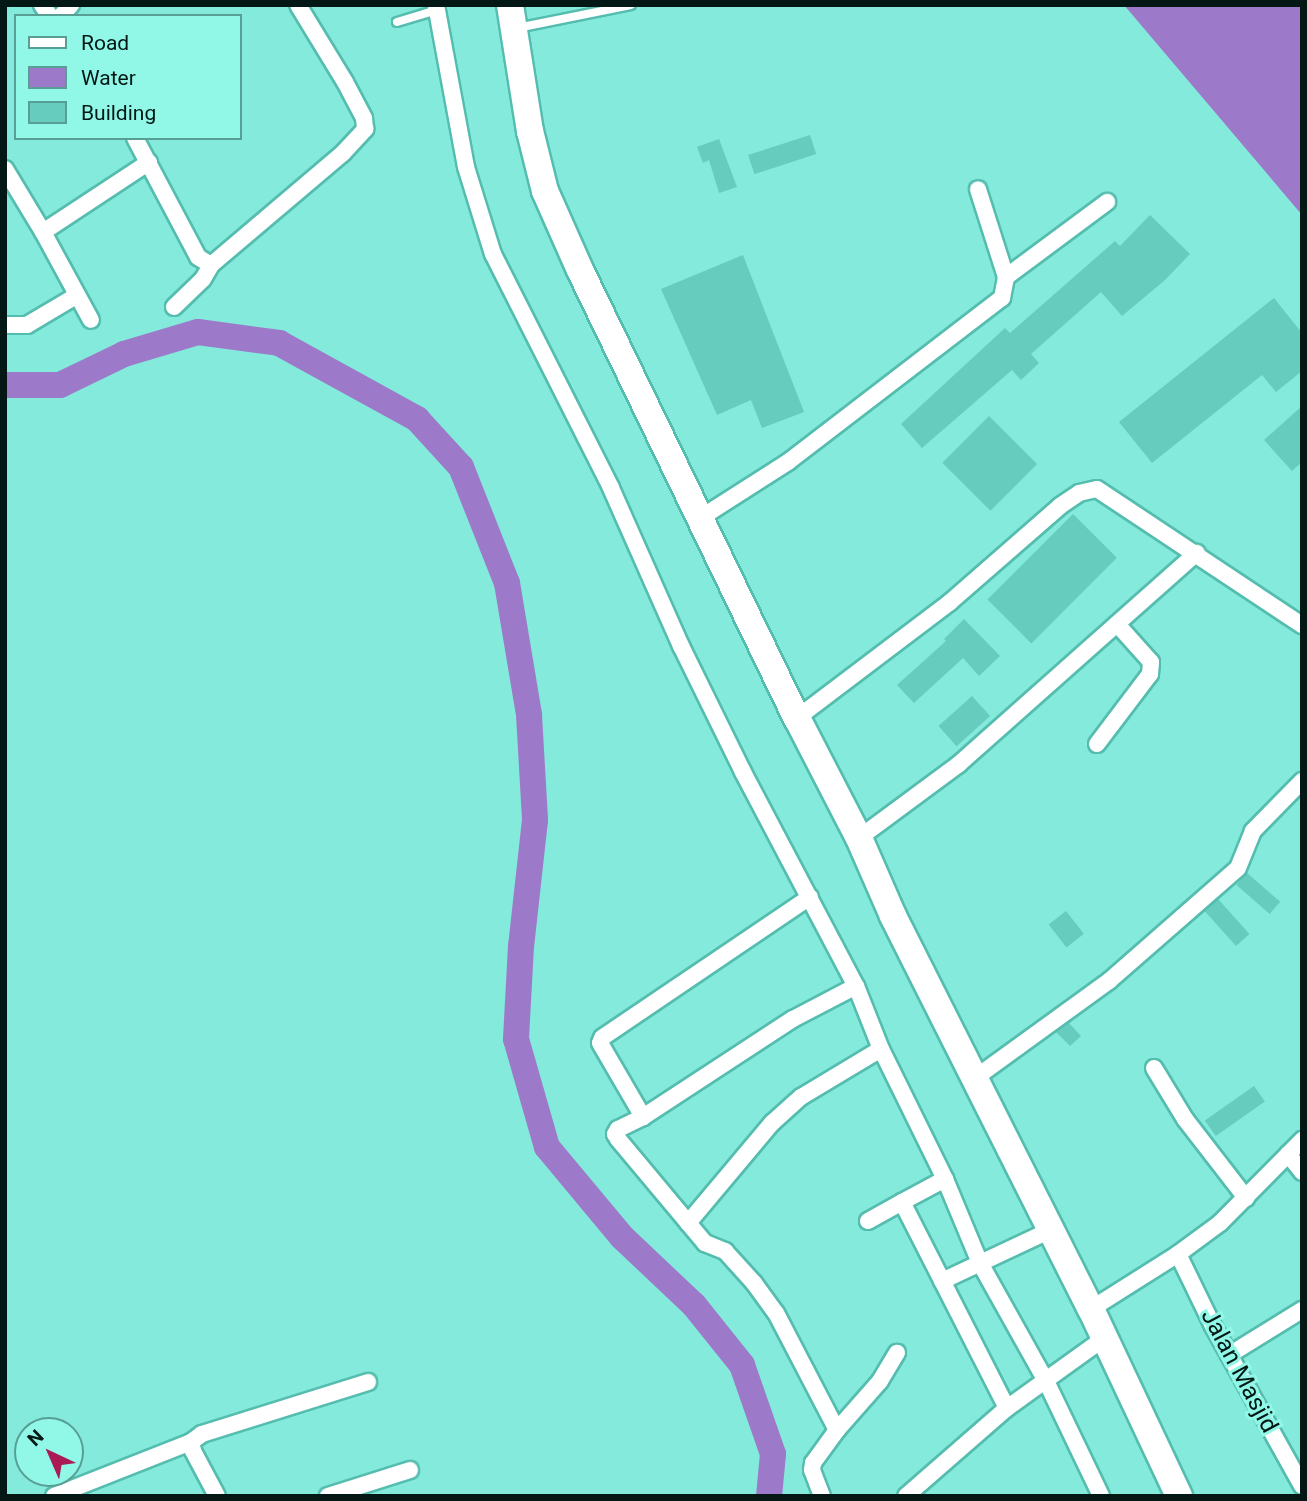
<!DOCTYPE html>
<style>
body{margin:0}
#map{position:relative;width:1307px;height:1501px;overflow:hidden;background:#84eadb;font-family:Roboto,sans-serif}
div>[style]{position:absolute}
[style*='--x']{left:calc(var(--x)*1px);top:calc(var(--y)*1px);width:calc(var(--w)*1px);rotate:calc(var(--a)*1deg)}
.water>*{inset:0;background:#9d7ac9}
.river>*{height:26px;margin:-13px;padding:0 13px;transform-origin:13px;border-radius:13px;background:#9d7ac9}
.building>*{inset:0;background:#65ccbe;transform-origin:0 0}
.roads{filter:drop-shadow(2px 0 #55bdaf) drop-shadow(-2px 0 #55bdaf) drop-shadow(0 2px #55bdaf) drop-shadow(0 -2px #55bdaf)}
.service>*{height:8px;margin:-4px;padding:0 4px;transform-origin:4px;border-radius:4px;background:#fff}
.minor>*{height:16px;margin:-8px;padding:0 8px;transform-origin:8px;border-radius:8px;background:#fff}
.trunk>*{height:26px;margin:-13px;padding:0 13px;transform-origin:13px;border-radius:13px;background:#fff}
span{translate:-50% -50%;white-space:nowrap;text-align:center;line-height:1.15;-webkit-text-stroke:6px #91f8e8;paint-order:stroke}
.street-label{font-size:24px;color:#031815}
.frame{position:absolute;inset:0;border:7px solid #031815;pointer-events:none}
.legend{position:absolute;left:14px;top:14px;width:228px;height:126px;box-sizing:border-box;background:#91f8e8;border:2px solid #589e94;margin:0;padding:9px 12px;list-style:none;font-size:21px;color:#031815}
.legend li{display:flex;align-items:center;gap:14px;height:35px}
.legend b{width:35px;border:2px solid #589e94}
.north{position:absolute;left:14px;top:1417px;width:70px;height:70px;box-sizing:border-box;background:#91f8e8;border:2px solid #589e94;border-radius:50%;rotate:316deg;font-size:19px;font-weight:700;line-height:28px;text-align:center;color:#031815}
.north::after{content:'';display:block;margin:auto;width:24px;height:32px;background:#aa1a55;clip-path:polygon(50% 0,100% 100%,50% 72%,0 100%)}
</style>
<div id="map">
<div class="water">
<i style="clip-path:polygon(1124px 5px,1302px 5px,1302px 215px)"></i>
</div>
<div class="river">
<i style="--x:5;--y:385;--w:55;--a:0"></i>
<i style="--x:60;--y:385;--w:71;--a:-25.8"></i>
<i style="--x:124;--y:354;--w:77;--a:-16.6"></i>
<i style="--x:198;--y:332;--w:82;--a:7.7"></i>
<i style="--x:279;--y:343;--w:158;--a:28.8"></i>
<i style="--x:417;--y:419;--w:65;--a:47.5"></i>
<i style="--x:461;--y:467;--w:125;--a:68.4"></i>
<i style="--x:507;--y:583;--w:134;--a:80.5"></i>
<i style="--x:529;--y:715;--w:105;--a:86.7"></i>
<i style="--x:535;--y:820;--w:127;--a:96.3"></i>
<i style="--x:521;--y:946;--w:93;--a:93.1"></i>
<i style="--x:516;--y:1039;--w:112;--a:74"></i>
<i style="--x:547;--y:1147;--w:117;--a:50.2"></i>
<i style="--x:622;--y:1237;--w:99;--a:43.4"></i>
<i style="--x:694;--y:1305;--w:77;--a:51.3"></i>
<i style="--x:742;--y:1365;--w:94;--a:70.8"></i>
<i style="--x:773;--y:1454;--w:42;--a:95.4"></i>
</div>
<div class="building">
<i style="left:810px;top:135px;width:20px;height:65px;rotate:72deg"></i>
<i style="clip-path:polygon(719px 139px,737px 187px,719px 193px,709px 160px,703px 163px,697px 147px)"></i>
<i style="clip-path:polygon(1150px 215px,1190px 254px,1165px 280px,1122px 316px,1101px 292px,1031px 354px,1039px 363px,1021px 380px,1012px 370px,922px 448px,901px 424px,1005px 328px,1010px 333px,1115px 241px,1120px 246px)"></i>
<i style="clip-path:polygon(743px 255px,804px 412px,762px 428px,751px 400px,717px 415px,661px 289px)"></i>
<i style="clip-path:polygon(1274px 298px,1302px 333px,1302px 371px,1276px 392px,1262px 375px,1152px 463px,1119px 422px)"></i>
<i style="clip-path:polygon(1302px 406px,1302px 462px,1292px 471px,1264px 440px)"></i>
<i style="left:989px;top:416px;width:68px;height:66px;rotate:45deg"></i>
<i style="left:1073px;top:514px;width:62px;height:121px;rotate:45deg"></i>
<i style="clip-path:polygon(964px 619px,1000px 656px,979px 676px,963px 658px,914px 703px,897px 685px,946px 641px,944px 639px)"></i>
<i style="left:972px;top:696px;width:27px;height:45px;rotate:48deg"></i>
<i style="left:1247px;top:873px;width:44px;height:16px;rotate:41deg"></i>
<i style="left:1218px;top:899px;width:47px;height:18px;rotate:48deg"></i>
<i style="left:1066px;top:911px;width:29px;height:22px;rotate:52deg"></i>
<i style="clip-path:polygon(1069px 1023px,1081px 1036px,1070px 1046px,1056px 1032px)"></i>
<i style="left:1254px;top:1086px;width:19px;height:60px;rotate:55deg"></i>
</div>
<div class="roads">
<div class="service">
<i style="--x:397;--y:22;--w:42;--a:-16.7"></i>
<i style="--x:517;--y:28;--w:116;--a:-11.4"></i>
</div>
<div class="minor">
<i style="--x:42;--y:5;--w:14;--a:54"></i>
<i style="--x:436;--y:5;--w:165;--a:79.5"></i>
<i style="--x:466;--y:167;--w:91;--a:72.8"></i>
<i style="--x:493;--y:254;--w:262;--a:63.2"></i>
<i style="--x:611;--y:488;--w:173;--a:66.1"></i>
<i style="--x:681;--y:646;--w:140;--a:63.8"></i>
<i style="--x:743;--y:772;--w:242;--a:62.2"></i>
<i style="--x:856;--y:986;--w:68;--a:68.4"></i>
<i style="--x:881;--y:1049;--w:145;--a:63.8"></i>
<i style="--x:945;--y:1179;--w:91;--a:67.4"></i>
<i style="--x:980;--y:1263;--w:135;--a:60.8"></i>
<i style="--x:1046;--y:1381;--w:127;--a:64.4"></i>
<i style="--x:61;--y:16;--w:15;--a:-48"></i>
<i style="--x:135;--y:138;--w:135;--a:62.1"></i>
<i style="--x:198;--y:257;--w:15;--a:32"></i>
<i style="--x:5;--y:169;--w:74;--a:58.9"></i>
<i style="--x:43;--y:232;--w:127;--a:-33.4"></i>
<i style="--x:43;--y:232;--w:100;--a:61.4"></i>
<i style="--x:1006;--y:277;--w:126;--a:-36.6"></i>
<i style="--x:174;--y:307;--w:40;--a:-44"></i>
<i style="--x:203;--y:279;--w:16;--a:-60"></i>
<i style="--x:211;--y:265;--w:173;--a:-40.3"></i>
<i style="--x:343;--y:153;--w:33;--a:-47"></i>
<i style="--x:365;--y:129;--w:11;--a:-95"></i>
<i style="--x:364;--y:118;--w:41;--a:-117.8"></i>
<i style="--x:345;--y:82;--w:90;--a:-121.4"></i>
<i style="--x:5;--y:325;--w:22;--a:0"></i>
<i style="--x:27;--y:325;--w:57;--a:-30.6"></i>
<i style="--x:702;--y:517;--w:102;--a:-32.6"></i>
<i style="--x:788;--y:462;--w:270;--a:-37.5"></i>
<i style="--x:1002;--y:298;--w:21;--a:-79"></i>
<i style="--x:1006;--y:277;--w:92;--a:-107.7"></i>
<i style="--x:797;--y:718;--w:191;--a:-37.1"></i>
<i style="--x:949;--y:603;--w:147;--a:-41.1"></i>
<i style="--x:1060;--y:506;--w:23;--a:-34"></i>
<i style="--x:1079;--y:493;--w:18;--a:-13"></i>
<i style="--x:1097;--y:489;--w:246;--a:33.6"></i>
<i style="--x:1097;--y:744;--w:88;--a:-52.9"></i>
<i style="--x:1150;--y:674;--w:12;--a:-85"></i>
<i style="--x:1151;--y:662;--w:51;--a:-131.8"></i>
<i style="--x:859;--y:838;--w:124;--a:-36.5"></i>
<i style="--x:959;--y:764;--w:318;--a:-41.6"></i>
<i style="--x:810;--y:897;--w:251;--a:145.9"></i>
<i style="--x:602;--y:1038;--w:5;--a:112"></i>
<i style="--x:600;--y:1043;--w:86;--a:59.8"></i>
<i style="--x:643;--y:1117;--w:179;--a:-33.2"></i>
<i style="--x:793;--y:1019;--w:71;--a:-27.6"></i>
<i style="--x:1154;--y:1068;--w:60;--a:58.7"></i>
<i style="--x:1185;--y:1119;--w:100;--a:52.3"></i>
<i style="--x:975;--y:1078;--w:165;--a:-35.9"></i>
<i style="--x:1109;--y:981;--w:171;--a:-41.2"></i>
<i style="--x:1238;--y:868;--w:40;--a:-68"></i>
<i style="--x:1253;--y:831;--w:70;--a:-45.6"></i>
<i style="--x:643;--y:1117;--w:28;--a:154"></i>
<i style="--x:618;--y:1129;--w:6;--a:121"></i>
<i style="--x:615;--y:1134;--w:6;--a:59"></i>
<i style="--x:618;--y:1139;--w:136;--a:50.1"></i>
<i style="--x:705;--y:1243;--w:22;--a:22"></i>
<i style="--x:725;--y:1251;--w:43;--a:47.8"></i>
<i style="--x:754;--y:1283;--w:37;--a:54"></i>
<i style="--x:776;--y:1313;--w:132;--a:62.5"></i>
<i style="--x:837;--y:1430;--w:41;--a:126"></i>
<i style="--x:813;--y:1463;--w:7;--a:98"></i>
<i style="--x:812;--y:1470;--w:28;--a:69"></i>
<i style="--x:1288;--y:1154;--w:23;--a:52"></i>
<i style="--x:902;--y:1202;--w:49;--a:-28.1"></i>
<i style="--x:868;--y:1221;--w:39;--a:-29"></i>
<i style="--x:902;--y:1202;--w:231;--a:63"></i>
<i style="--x:688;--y:1223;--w:131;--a:-50"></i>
<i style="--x:772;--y:1123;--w:39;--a:-42"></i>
<i style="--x:801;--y:1097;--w:93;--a:-31"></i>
<i style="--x:1178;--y:1254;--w:80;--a:64.1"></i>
<i style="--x:1213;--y:1326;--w:183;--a:60.9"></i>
<i style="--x:942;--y:1281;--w:120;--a:-25.1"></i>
<i style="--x:1091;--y:1309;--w:103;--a:-32.3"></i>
<i style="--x:1178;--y:1254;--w:52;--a:-36.4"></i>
<i style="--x:1220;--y:1223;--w:117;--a:-45.3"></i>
<i style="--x:1229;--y:1355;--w:86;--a:-31.7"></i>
<i style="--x:837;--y:1430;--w:65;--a:-48.7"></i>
<i style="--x:880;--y:1381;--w:33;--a:-59"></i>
<i style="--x:191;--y:1442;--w:9;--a:77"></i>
<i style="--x:193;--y:1451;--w:51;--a:61.9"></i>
<i style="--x:54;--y:1496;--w:147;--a:-21.5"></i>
<i style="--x:191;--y:1442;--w:14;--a:-36"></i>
<i style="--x:202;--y:1434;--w:174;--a:-17.4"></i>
<i style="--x:328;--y:1496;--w:86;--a:-17.6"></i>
<i style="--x:906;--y:1496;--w:134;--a:-41.1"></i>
<i style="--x:1007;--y:1408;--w:118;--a:-35.7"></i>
</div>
<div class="trunk">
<i style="--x:510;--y:5;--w:128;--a:81"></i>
<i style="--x:530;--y:131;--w:62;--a:76"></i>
<i style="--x:545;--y:191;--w:86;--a:66.1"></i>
<i style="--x:580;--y:270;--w:498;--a:64.2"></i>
<i style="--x:797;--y:718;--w:135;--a:62.7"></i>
<i style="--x:859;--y:838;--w:85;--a:66.4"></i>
<i style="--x:893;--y:916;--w:440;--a:63.3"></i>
<i style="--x:1091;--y:1309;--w:207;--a:64.8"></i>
</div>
</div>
<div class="street-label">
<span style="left:1239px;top:1371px;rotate:62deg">Jalan Masjid</span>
</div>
<div class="frame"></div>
<ul class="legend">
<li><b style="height:9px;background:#fff"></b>Road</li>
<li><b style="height:19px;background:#9d7ac9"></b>Water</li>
<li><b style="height:19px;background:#65ccbe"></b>Building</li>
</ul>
<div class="north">N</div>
</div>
